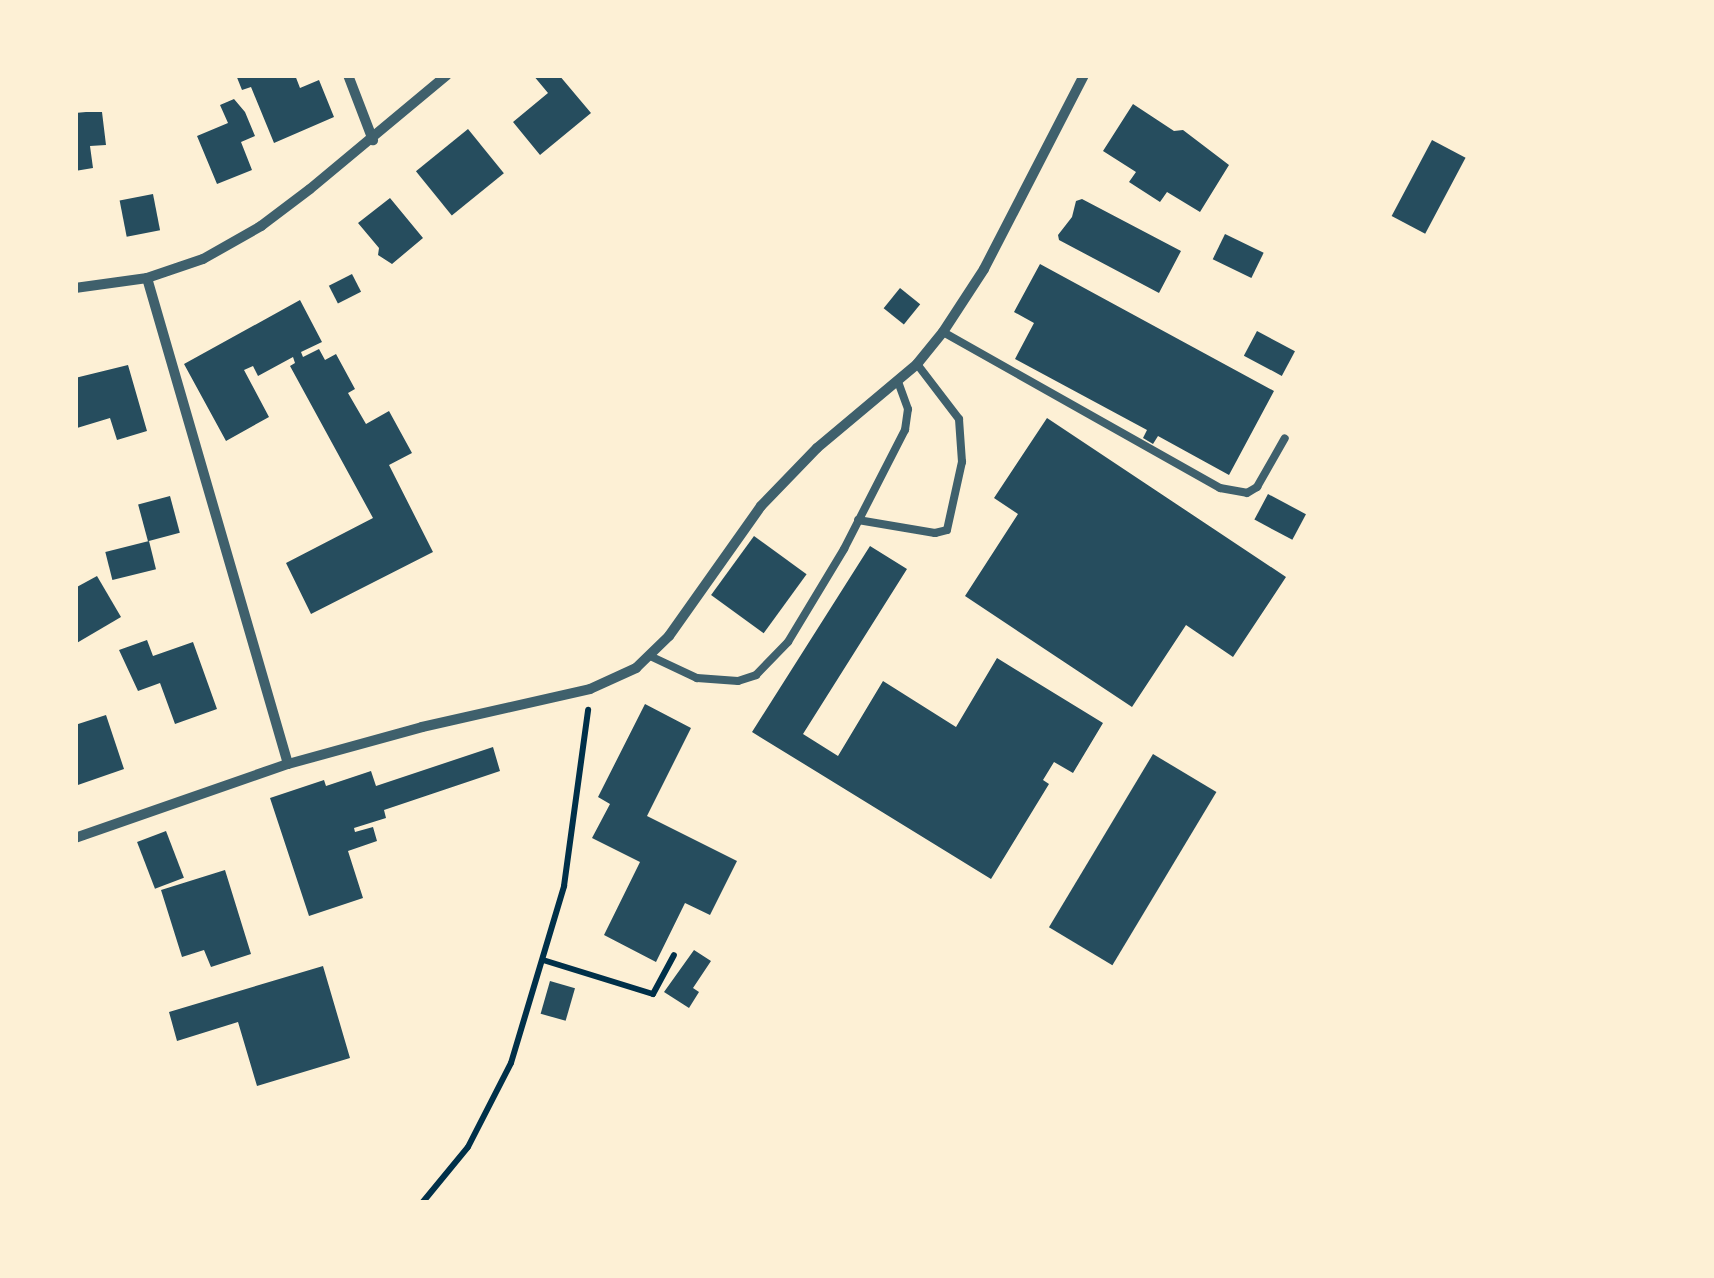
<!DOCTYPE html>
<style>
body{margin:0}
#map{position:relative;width:1714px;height:1278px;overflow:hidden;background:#fdf0d5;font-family:"IBM Plex Serif",serif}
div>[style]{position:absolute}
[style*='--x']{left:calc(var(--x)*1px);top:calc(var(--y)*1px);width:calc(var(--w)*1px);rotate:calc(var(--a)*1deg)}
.building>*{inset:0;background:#264d5e;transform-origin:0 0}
.path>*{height:6px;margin:-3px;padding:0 3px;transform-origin:3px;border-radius:3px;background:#003049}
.service>*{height:8px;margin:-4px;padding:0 4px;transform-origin:4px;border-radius:4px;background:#3f606c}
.minor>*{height:10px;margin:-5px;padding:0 5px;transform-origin:5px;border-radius:5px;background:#3f606c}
span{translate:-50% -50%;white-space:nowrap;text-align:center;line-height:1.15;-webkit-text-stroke:10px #fdf0d5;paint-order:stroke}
.frame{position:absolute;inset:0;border:78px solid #fdf0d5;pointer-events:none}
</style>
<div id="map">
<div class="building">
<i style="clip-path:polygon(236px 75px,295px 75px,300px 88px,319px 80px,334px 117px,274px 143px,251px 87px,242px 90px)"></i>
<i style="clip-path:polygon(533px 75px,559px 75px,591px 113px,540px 155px,513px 122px,548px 93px)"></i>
<i style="clip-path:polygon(234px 99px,245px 112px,255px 136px,241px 142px,252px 170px,217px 184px,197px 136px,228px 123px,220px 105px)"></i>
<i style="clip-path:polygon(1133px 104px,1174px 131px,1183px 130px,1229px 165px,1200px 212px,1167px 192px,1160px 202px,1129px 182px,1136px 172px,1103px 151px)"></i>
<i style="clip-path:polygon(86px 112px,102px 112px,106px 145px,90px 146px,93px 168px,75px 171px,75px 113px)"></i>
<i style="left:468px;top:129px;width:57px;height:67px;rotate:51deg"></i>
<i style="left:1432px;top:140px;width:38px;height:86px;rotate:28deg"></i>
<i style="left:153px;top:194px;width:37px;height:34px;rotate:79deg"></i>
<i style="clip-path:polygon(390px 198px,423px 238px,392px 264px,378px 255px,379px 248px,358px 223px)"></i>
<i style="clip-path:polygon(1082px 199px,1181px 251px,1159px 293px,1059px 240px,1058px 235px,1072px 217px,1076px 201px)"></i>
<i style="left:1225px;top:234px;width:43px;height:28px;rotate:26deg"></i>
<i style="clip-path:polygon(1040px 264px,1274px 391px,1229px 475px,1158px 436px,1153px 444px,1143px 438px,1147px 430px,1015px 359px,1034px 323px,1014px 312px)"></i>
<i style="left:352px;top:274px;width:20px;height:26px;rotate:63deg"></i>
<i style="left:900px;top:288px;width:26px;height:26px;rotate:39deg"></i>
<i style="clip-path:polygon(300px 300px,322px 342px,301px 352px,303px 357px,319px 349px,325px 360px,336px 354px,355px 389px,348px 393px,366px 424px,389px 411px,412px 453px,389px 465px,433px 552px,311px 614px,286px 563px,373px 518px,290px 366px,295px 363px,293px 357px,258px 376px,253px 366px,244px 370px,269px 417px,226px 441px,184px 364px)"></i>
<i style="left:1257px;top:331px;width:43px;height:28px;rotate:28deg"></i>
<i style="clip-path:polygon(128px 365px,147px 431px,117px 440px,110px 418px,77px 428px,75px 378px)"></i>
<i style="clip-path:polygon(1047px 418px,1286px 577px,1233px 657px,1186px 625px,1132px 707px,965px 596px,1018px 514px,994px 498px)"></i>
<i style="left:1268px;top:494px;width:43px;height:29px;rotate:28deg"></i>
<i style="left:170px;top:496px;width:38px;height:33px;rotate:75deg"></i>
<i style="left:754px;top:536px;width:65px;height:73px;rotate:36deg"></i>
<i style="left:149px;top:541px;width:29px;height:45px;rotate:76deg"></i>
<i style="clip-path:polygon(870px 546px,907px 569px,803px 734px,838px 756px,883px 681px,956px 727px,997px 658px,1103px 723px,1073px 773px,1054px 762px,1043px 780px,1049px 784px,991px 879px,752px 732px)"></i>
<i style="clip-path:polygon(97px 576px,121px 617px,75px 644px,75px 588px)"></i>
<i style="clip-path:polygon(147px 640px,153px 656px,193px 642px,217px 709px,175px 724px,160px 683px,138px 691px,119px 650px)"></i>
<i style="clip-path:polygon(645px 704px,691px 728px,647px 816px,737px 861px,710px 915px,685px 903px,656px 962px,604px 935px,640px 862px,592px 838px,610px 804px,598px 797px)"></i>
<i style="clip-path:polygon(106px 715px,124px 769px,75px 786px,75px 725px)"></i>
<i style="clip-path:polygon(493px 747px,500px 771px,384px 810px,386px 818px,354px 828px,355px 832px,373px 827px,377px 841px,348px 851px,363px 898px,309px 916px,270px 798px,324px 780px,326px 786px,371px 771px,376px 786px)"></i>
<i style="left:1153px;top:754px;width:74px;height:202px;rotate:31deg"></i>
<i style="left:166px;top:831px;width:50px;height:31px;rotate:69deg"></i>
<i style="clip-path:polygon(225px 870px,251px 954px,211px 967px,204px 950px,182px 957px,161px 890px)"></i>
<i style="clip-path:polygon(694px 950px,711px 961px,693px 988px,699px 992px,689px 1008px,664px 992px)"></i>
<i style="clip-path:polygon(323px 966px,350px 1058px,257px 1086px,238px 1022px,177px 1041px,169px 1012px)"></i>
<i style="left:550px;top:981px;width:26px;height:34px;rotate:16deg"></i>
</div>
<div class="path">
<i style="--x:543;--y:960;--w:115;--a:17.2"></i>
<i style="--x:653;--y:994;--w:44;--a:-61.7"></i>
<i style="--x:422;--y:1203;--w:72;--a:-50.6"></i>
<i style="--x:468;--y:1147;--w:94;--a:-62.9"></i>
<i style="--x:511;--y:1063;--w:185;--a:-73.3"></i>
<i style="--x:564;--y:886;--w:178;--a:-82.2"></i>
</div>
<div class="service">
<i style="--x:943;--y:332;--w:318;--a:29.4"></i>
<i style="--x:1220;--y:488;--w:27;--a:10"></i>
<i style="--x:1247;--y:493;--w:12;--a:-31"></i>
<i style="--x:1257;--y:487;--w:56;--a:-60.3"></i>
<i style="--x:858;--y:520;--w:78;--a:9.6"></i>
<i style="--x:935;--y:533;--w:12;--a:-14"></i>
<i style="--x:947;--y:530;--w:70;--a:-77.6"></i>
<i style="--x:962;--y:462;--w:43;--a:-94"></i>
<i style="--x:959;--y:419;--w:69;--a:-127.4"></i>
<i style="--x:650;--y:656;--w:52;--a:25.1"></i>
<i style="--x:697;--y:678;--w:41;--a:4.2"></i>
<i style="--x:738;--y:681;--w:19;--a:-18"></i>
<i style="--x:756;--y:675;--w:46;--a:-45.9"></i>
<i style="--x:788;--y:642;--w:109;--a:-58.9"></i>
<i style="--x:844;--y:549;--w:134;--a:-62.9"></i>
<i style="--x:905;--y:430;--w:21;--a:-82"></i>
<i style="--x:908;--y:409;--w:30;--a:-110"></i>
</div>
<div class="minor">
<i style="--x:348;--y:75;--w:70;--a:69"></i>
<i style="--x:147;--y:278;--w:506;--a:73.82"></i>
<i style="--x:75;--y:288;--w:73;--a:-7.9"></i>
<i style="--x:147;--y:278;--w:59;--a:-18.7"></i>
<i style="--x:203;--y:259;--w:67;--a:-29.6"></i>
<i style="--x:261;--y:226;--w:61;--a:-37.1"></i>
<i style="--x:310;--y:189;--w:178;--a:-39.8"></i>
<i style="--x:75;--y:838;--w:225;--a:-19.2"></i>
<i style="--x:288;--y:764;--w:139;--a:-15.4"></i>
<i style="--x:422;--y:727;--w:172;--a:-12.7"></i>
<i style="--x:590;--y:689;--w:51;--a:-24.5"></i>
<i style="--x:636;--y:668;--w:46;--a:-44.1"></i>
<i style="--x:669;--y:636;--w:159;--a:-54.7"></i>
<i style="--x:761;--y:506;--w:81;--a:-46"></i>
<i style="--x:817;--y:448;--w:131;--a:-40"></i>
<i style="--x:917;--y:364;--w:41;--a:-50.9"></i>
<i style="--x:943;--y:332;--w:75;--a:-56.9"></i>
<i style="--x:984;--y:269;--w:218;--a:-62.7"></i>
</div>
<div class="frame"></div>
</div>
